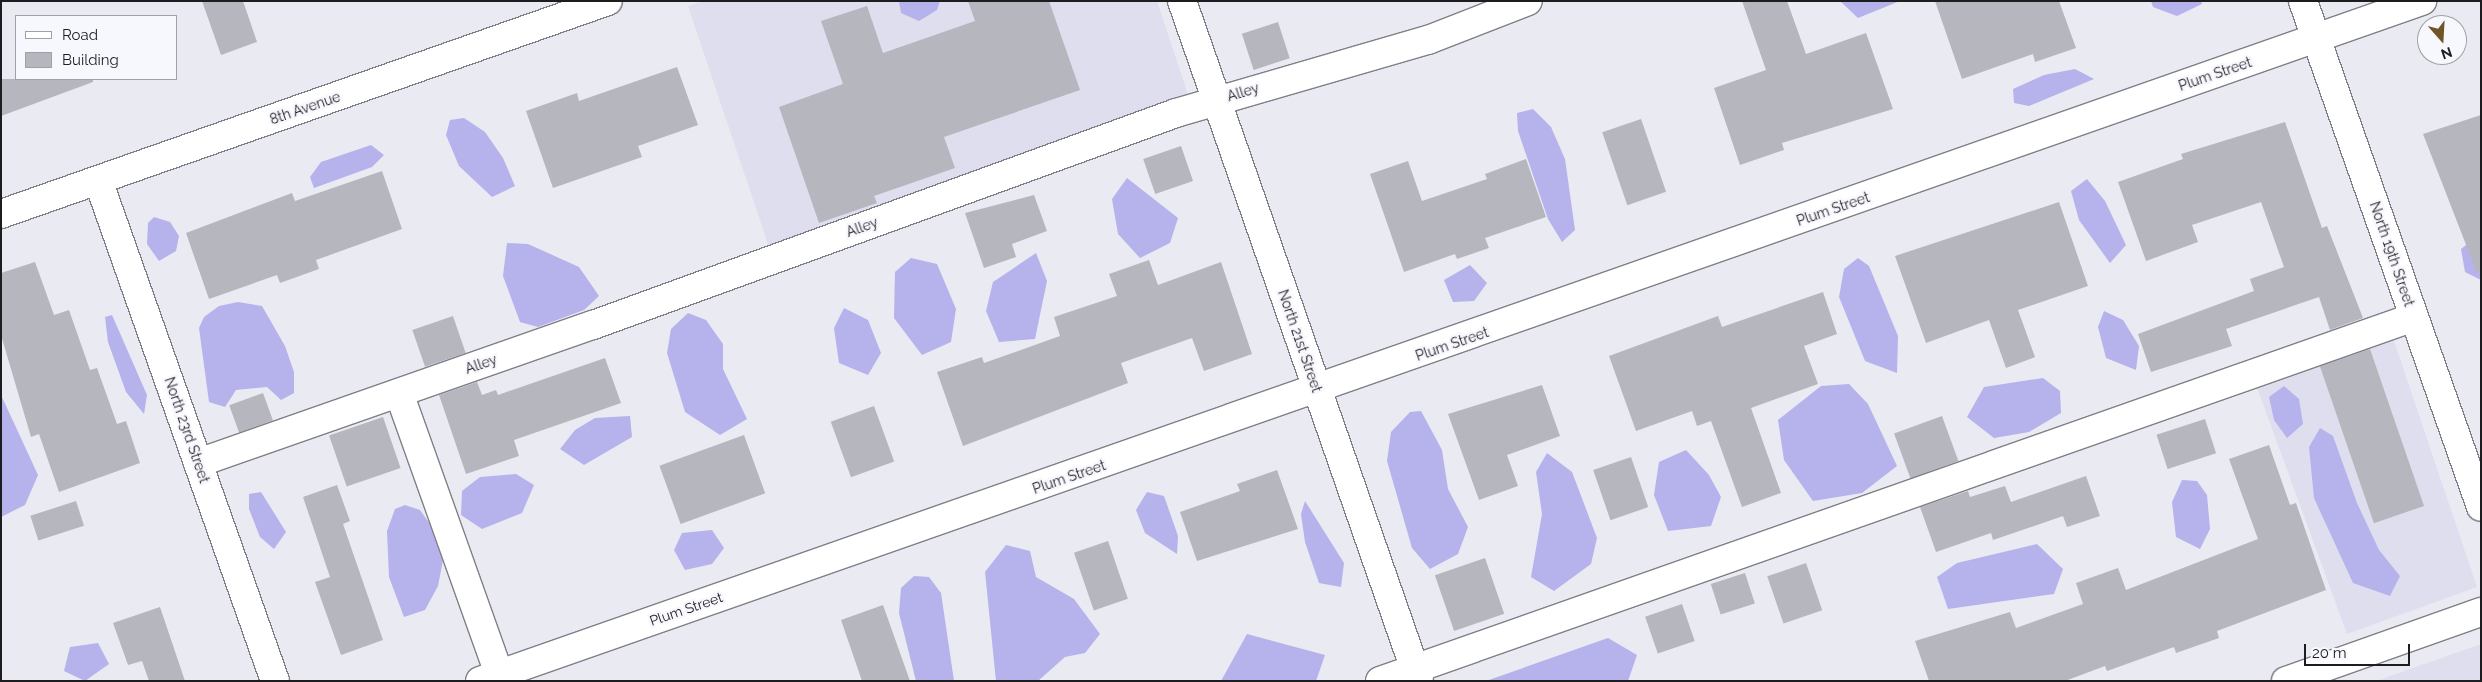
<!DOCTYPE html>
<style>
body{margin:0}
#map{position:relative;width:2482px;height:682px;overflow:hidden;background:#eaeaf3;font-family:Raleway,sans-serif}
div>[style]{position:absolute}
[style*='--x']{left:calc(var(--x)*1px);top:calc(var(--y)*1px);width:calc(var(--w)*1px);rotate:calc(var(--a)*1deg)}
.built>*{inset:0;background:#dedeee}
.forest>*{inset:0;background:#b5b2ec}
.building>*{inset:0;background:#b6b6be;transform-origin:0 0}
.roads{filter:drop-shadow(1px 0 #807f87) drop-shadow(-1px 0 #807f87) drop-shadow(0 1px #807f87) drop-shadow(0 -1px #807f87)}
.minor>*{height:28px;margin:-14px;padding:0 14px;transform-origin:14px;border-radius:14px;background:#fff}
span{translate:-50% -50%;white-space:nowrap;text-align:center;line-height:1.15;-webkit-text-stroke:4.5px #f7f7fe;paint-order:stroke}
.street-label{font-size:14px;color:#1d1d20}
.frame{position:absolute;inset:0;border:2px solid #1d1d20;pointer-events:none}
.legend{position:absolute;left:15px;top:15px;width:162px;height:65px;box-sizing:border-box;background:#f7f7fe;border:1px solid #a0a0a5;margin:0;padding:6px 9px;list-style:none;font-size:15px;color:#1d1d20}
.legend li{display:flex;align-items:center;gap:10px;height:25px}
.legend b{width:25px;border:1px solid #a0a0a5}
.north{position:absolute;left:2417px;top:15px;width:50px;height:50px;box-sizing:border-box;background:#f7f7fe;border:1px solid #a0a0a5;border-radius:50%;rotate:161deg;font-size:14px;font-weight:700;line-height:20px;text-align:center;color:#1d1d20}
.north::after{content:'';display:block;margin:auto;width:18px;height:22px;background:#715528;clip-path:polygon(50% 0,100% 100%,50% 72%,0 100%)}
.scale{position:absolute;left:2304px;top:644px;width:106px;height:22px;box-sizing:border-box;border:2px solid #1d1d20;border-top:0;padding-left:6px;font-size:15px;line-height:18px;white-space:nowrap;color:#1d1d20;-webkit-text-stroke:4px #f7f7fe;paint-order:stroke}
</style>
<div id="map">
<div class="built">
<i style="clip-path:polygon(703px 1px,1157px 1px,1189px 98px,771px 253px,688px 6px)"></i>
<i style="clip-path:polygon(2389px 338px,2394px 341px,2477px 587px,2347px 634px,2255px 382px)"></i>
<i style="clip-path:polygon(2481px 644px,2481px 681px,2376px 681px)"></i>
</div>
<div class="forest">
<i style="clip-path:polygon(899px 1px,940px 1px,937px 10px,919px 21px,901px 13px)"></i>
<i style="clip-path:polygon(1840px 1px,1900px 1px,1858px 18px)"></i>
<i style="clip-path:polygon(2151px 1px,2201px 1px,2202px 4px,2177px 16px,2153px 7px)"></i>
<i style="clip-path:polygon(2075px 69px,2094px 79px,2029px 106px,2014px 103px,2013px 89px,2044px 75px)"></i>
<i style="clip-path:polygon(1533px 109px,1551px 127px,1565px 159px,1575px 230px,1562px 242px,1548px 219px,1518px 131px,1517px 113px)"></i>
<i style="clip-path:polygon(464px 118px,485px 132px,503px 158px,515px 186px,492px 197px,459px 166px,446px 135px,450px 120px)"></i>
<i style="clip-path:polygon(371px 145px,384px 155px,372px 167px,314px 188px,310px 177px,321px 162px)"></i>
<i style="clip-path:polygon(1127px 178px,1178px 218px,1170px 243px,1140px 258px,1118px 234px,1112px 199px)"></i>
<i style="clip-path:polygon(2087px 179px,2105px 201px,2126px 245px,2110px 263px,2079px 220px,2071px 191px)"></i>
<i style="clip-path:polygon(154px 217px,170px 222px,179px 236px,176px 251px,159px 261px,147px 244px,148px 223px)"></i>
<i style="clip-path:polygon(2481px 233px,2481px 280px,2465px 272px,2461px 249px)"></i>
<i style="clip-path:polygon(507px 243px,528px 244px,579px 267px,599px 296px,584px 310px,538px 327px,520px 322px,503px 276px)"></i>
<i style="clip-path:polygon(1036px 253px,1047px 281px,1035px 339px,999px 342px,986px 311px,993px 282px)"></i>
<i style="clip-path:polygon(911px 258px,937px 264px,956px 309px,951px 342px,922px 355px,894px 318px,895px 272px)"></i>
<i style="clip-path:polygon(1858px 258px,1869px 266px,1898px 336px,1897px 373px,1865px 361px,1839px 297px,1844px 269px)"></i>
<i style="clip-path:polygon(1470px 265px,1487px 283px,1474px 301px,1453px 302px,1444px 280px)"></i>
<i style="clip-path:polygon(238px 302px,262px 306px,285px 346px,294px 372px,294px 393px,281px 400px,267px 387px,236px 390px,225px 407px,209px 402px,199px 328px,204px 317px,219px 306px)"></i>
<i style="clip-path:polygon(844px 308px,868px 320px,881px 353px,868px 375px,839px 363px,834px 328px)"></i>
<i style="clip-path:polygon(2104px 311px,2123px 320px,2139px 346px,2136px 370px,2106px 358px,2098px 327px)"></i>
<i style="clip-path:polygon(688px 313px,706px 320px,723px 344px,723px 369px,747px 419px,720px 435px,685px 412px,667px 353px,671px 329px)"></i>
<i style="clip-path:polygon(112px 315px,147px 395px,144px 414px,126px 392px,108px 342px,105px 317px)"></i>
<i style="clip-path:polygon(2043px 378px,2060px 391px,2061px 413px,2029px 432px,1994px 438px,1967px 417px,1984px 387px)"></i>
<i style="clip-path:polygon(1849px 384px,1868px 404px,1897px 466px,1862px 493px,1813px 501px,1784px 460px,1778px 420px,1821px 386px)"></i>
<i style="clip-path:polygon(2284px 386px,2299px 399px,2303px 424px,2287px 438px,2274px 420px,2269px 397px)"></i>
<i style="clip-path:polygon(1px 395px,38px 475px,25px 505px,1px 517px)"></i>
<i style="clip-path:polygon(1421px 411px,1442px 450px,1448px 489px,1468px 527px,1458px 554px,1430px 569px,1412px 548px,1387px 461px,1391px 432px,1410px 412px)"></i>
<i style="clip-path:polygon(630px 416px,632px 437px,584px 465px,560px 449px,575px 430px,595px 418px)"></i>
<i style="clip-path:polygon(2320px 428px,2333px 436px,2357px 503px,2379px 550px,2400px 576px,2390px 596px,2353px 583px,2314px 498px,2309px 447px)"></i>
<i style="clip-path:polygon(1686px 450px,1709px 475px,1721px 497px,1711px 526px,1668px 531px,1654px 495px,1659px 462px)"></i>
<i style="clip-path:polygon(1547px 453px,1572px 472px,1597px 538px,1591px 564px,1554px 591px,1531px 577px,1542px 514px,1536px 472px)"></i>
<i style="clip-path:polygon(516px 474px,534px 485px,522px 513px,482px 529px,461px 515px,462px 491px,480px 477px)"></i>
<i style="clip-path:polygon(2182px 480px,2197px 481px,2207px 495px,2210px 529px,2200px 549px,2176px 537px,2172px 502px)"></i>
<i style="clip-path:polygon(261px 492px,286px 532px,274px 549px,260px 537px,249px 509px,249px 494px)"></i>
<i style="clip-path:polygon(1147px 492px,1164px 496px,1178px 536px,1177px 554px,1145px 533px,1136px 510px)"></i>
<i style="clip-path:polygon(1305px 501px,1344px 563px,1341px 587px,1319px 583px,1305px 542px,1301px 514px)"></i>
<i style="clip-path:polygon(405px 505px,420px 510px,435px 531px,443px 560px,438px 586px,425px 610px,404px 617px,389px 577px,387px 531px,395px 509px)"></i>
<i style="clip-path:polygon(712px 530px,724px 548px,712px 564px,685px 570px,674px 550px,682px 533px)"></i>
<i style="clip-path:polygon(2037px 544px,2063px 569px,2054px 594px,1948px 609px,1937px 577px,1957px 563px)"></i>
<i style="clip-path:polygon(1006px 545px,1030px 551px,1036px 577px,1074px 599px,1100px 634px,1085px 653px,1065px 657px,1038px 681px,996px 681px,985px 572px)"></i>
<i style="clip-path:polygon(914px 576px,929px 577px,941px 593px,954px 681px,916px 681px,899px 613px,901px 588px)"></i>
<i style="clip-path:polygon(1247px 634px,1325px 655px,1316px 681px,1221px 681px)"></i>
<i style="clip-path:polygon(1608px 638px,1637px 655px,1628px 681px,1486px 681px)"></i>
<i style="clip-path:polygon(98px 643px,109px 664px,85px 681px,64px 671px,70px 647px)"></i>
</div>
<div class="building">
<i style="clip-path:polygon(202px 1px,243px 1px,257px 42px,221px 55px)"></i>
<i style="clip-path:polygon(968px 1px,1049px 1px,1080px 90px,944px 137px,955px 168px,874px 196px,877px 203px,819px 223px,779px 107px,843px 84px,821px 21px,867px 6px,883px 53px,975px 21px)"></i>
<i style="clip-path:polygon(1742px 1px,1787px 1px,1806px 54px,1866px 33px,1893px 109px,1782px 143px,1784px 150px,1740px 165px,1714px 88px,1766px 70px)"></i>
<i style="clip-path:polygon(1935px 1px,2059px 1px,2076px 48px,2035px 62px,2033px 54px,1962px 79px)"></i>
<i style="left:1278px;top:22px;width:38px;height:38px;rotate:72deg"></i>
<i style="clip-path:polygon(677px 67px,698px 125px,638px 146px,642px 157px,553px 188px,526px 111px,577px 93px,579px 101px)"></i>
<i style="clip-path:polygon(1px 79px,93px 79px,93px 82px,1px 116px)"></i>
<i style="clip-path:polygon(2481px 115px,2481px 272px,2477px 273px,2423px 134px)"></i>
<i style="left:1641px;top:119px;width:77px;height:41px;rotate:71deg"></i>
<i style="clip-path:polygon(2285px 122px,2322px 228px,2327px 226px,2363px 318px,2330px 330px,2319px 297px,2226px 329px,2232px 346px,2151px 372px,2138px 334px,2254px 291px,2250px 279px,2284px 267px,2261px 202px,2192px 225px,2198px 242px,2146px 261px,2118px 182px,2183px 159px,2181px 154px)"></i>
<i style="left:1181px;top:146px;width:37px;height:40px;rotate:71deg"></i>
<i style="clip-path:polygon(1526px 159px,1546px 217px,1485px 238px,1489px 248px,1457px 259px,1455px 254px,1404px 272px,1370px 174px,1408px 161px,1422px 201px,1487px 179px,1485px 174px)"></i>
<i style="clip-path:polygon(382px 171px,402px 229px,316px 260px,319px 269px,280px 283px,277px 275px,209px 299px,186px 233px,292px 193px,295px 201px)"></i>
<i style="clip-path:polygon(1034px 195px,1047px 231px,1012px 244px,1016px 257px,984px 268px,965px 213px)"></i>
<i style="clip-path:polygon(2059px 202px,2088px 286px,2018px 310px,2035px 357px,2006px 368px,1989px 320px,1926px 343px,1895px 256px)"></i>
<i style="clip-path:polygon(1149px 260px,1158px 285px,1221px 262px,1252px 354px,1204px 371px,1192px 338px,1121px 363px,1128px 383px,963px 446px,937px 372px,982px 357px,984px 363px,1060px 336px,1054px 317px,1117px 296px,1109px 274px)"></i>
<i style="clip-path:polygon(35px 262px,54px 315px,69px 310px,90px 370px,97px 368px,117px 424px,126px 421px,140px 463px,59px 492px,39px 434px,31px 437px,1px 335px,1px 273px)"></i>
<i style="clip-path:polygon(1823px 292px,1837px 334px,1804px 346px,1818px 384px,1751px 408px,1781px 493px,1742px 507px,1711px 421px,1697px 426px,1692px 411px,1636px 431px,1609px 356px,1718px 316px,1722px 327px)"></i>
<i style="left:453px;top:316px;width:39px;height:43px;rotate:71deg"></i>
<i style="left:2370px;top:349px;width:166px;height:53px;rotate:71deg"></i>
<i style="clip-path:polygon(605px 358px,621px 403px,514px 440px,519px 456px,466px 474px,439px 395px,477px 382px,482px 395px,496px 390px,498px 395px)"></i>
<i style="clip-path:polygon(1542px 385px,1560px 436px,1507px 455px,1518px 486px,1479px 500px,1448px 414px)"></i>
<i style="left:263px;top:393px;width:29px;height:36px;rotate:70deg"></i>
<i style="left:874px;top:406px;width:59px;height:46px;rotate:70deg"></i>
<i style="left:1942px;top:416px;width:48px;height:51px;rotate:70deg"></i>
<i style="left:383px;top:417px;width:54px;height:57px;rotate:71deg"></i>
<i style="left:2205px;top:419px;width:36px;height:51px;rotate:72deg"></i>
<i style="left:744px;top:435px;width:62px;height:90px;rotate:70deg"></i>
<i style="clip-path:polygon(2269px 445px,2290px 505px,2296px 503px,2326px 590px,2217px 631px,2219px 638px,2176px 653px,2174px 647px,2107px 671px,2105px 666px,2065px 681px,1929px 681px,1915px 641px,2010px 612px,2016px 628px,2083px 604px,2076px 583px,2118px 568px,2126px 590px,2258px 539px,2229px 459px)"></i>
<i style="left:1631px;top:457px;width:53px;height:40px;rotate:71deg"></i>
<i style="clip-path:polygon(1277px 470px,1298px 529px,1197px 561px,1180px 512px,1240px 491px,1237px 484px)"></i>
<i style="clip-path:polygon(2086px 476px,2100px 516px,2067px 527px,2063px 516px,1993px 540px,1991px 533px,1936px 552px,1920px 507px,1968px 491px,1970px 497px,2005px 486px,2011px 502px)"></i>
<i style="clip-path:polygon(337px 485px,350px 521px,343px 524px,383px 640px,341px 655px,315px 582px,330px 577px,303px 497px)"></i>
<i style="left:76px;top:501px;width:26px;height:48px;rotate:72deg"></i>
<i style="left:1108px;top:541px;width:61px;height:36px;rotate:71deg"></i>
<i style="left:1485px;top:558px;width:59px;height:53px;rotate:71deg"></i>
<i style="left:1806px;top:563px;width:50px;height:41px;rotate:71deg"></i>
<i style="left:1745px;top:573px;width:32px;height:36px;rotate:72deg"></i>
<i style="left:1682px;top:604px;width:39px;height:39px;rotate:71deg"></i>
<i style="clip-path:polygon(883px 605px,910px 681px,862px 681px,841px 620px)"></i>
<i style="clip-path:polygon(160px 607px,185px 681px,149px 681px,142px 661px,128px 665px,113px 623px)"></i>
</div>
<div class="roads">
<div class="minor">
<i style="--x:1182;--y:1;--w:720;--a:70.79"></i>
<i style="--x:2303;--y:1;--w:536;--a:70.62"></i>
<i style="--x:98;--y:180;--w:531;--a:70.54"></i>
<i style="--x:1;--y:214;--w:643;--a:-19.34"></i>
<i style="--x:399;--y:393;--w:298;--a:70.4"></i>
<i style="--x:198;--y:463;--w:418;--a:-19.3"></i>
<i style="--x:593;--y:325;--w:620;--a:-19.98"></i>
<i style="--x:1176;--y:113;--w:262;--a:-16.2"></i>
<i style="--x:1428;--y:40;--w:107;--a:-21.3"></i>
<i style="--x:480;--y:681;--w:2058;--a:-19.3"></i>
<i style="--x:1380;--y:681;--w:1096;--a:-19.39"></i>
<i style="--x:2286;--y:681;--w:207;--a:-19.5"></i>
</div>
</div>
<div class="street-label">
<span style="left:2215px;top:74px;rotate:-19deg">Plum Street</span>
<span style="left:1243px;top:92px;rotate:-17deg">Alley</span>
<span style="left:305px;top:108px;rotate:-19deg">8th Avenue</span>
<span style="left:1833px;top:209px;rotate:-19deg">Plum Street</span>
<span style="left:862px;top:227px;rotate:-20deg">Alley</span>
<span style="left:2392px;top:254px;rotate:71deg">North 19th Street</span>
<span style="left:1300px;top:341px;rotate:71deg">North 21st Street</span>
<span style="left:1452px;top:344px;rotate:-19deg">Plum Street</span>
<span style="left:481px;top:364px;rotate:-19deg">Alley</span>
<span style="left:187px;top:430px;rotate:71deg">North 23rd Street</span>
<span style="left:1069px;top:477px;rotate:-19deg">Plum Street</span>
<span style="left:686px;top:609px;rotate:-19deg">Plum Street</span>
</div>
<div class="frame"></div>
<ul class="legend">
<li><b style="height:6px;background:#fff"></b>Road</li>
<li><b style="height:14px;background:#b6b6be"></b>Building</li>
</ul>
<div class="north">N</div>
<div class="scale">20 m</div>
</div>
